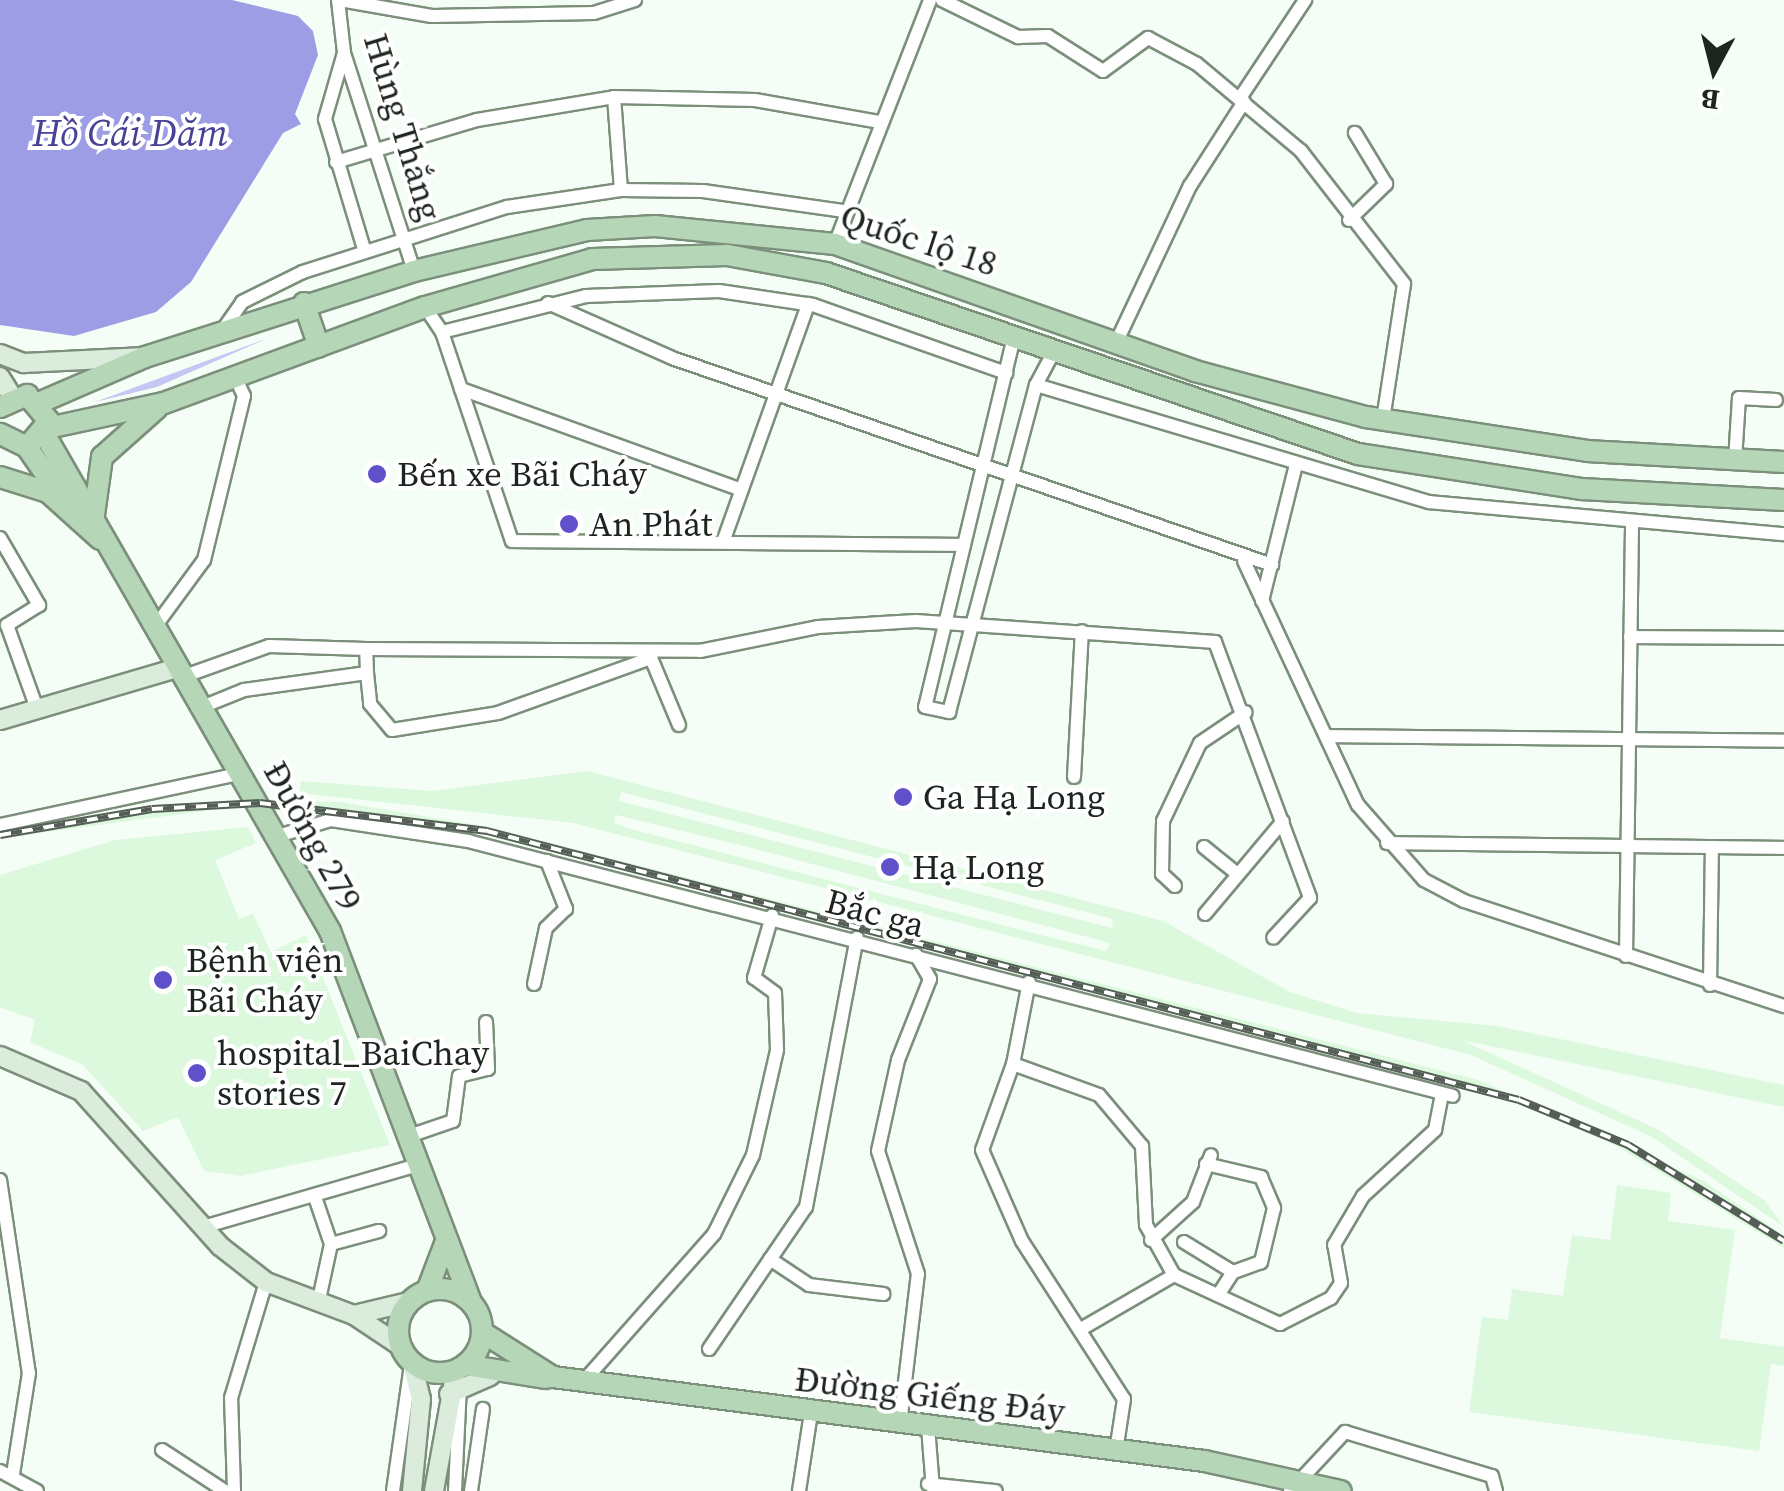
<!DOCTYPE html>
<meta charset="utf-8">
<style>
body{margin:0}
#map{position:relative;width:1784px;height:1491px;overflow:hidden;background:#f5fef6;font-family:"Source Serif 4",serif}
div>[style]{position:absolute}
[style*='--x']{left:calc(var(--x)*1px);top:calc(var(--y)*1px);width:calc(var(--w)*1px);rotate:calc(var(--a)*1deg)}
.built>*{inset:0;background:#dcf8dd}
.green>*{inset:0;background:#c5c7f3}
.water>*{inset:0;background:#9d9de5}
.roads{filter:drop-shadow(2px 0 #7b8f7b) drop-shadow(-2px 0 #7b8f7b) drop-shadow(0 2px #7b8f7b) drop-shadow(0 -2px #7b8f7b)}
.street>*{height:12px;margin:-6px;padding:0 6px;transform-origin:6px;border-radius:6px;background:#fff}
.secondary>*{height:18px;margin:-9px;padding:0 9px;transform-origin:9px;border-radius:9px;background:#dbebdc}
.primary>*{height:20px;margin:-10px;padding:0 10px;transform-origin:10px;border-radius:10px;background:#b6d6b8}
.primary>.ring{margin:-10px;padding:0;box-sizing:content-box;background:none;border:20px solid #b6d6b8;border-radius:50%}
.rail>*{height:8px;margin-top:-4px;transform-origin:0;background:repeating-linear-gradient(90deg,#fff 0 11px,#555e56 0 22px);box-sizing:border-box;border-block:2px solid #555e56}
.dots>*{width:28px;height:28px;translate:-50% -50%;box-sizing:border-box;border:5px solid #fff;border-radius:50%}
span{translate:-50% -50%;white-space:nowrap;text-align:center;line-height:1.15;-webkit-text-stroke:8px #fff;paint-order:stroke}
.street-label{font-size:35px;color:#1d251e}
.poi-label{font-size:35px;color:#1d251e}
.left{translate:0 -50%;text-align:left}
.water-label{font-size:38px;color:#494196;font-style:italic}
.north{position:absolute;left:1664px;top:20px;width:100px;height:100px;-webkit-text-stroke:8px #fff;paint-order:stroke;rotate:187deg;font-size:28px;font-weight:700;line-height:40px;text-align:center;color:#1d251e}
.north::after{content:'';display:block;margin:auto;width:35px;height:45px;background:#1d251e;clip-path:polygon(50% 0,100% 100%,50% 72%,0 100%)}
</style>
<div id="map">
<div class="built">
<i style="clip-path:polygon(evenodd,587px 771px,1163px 921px,1290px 992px,1357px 1013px,1497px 1026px,1784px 1085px,1784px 1107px,1461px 1040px,1657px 1129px,1765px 1201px,1784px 1227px,1652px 1137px,1471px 1055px,573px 823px,300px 793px,301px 781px,432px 791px,587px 771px,621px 792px,1113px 919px,1112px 928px,619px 801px,621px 792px,587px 771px,616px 815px,744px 846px,1110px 943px,1106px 951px,1021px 930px,627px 828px,614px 823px,616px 815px)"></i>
<i style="clip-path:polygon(242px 800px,340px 802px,488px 827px,1478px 1080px,1704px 1181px,1784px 1236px,1784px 1248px,1615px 1145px,1512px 1101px,487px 835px,243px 806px,0 838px,49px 821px)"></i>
<i style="clip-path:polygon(248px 827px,256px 843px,215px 860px,239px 919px,253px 914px,271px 952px,306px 935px,390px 1145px,240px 1176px,204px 1171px,178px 1117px,143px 1131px,83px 1065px,30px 1042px,35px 1020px,0 1007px,0 875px,115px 840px)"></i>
<i style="clip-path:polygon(1617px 1185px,1671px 1193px,1668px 1221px,1735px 1230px,1720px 1338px,1784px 1347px,1784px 1366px,1771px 1364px,1759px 1451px,1469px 1412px,1482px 1317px,1508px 1320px,1512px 1289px,1563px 1296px,1572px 1235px,1610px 1240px)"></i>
</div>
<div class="green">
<i style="clip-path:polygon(268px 338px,157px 387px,95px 402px)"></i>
</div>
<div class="water">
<i style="clip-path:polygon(0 0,232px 0,298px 16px,313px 31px,318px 55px,295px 114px,301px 124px,283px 133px,191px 282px,156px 312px,74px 336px,0 325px)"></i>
</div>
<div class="roads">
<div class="street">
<i style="--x:338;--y:0;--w:53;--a:83.5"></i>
<i style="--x:344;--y:53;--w:229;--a:72.2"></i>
<i style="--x:340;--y:0;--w:93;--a:9.9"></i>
<i style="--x:432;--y:16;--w:162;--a:-1.1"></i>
<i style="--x:594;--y:13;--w:43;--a:-17.6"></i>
<i style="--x:942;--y:0;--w:85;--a:26"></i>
<i style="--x:1018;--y:37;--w:30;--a:-2"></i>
<i style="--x:1048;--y:36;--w:65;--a:32.5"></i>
<i style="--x:1103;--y:71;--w:56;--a:-36.3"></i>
<i style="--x:1148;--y:38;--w:55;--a:28"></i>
<i style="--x:1197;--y:64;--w:136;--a:39.9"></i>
<i style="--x:1301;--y:151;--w:168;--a:52.2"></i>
<i style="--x:1404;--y:284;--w:138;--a:98.8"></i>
<i style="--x:344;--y:53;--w:69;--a:106.1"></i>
<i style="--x:325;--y:119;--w:136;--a:73.3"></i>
<i style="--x:614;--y:97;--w:93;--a:85.7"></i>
<i style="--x:1240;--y:98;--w:118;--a:-56.4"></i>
<i style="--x:336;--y:162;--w:147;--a:-16.6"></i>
<i style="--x:477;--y:120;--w:139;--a:-9.5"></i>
<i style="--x:614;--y:97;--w:141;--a:1.2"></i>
<i style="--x:755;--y:100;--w:127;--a:10"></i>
<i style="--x:1349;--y:220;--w:52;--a:-44.2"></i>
<i style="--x:1386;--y:184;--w:60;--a:-121.3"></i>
<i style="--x:835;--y:244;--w:262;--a:-68.7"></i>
<i style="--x:548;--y:303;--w:136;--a:23.9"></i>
<i style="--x:672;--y:358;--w:635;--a:19.03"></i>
<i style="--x:425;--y:307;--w:30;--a:56"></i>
<i style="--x:442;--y:332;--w:220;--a:71.5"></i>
<i style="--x:512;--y:541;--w:452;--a:0.5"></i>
<i style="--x:222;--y:331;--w:35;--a:-55"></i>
<i style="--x:242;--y:302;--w:68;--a:-26.2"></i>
<i style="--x:303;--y:272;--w:214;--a:-17.7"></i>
<i style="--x:507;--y:207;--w:115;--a:-8.5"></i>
<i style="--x:621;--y:190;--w:82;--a:0.7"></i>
<i style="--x:703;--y:191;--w:141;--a:8.1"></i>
<i style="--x:442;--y:332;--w:148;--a:-14"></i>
<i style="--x:586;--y:296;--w:133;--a:-2.2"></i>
<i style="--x:719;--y:291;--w:95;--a:8.5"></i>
<i style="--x:813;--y:305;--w:205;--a:19.4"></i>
<i style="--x:1013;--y:341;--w:376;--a:103.5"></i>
<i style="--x:925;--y:707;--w:25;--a:12"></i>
<i style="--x:949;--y:712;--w:338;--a:-75.1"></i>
<i style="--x:1036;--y:385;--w:36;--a:-62"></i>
<i style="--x:1116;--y:343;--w:174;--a:-64.8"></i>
<i style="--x:1190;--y:186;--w:100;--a:-57.3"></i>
<i style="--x:1036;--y:385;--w:410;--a:16.6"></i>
<i style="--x:1429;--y:502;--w:356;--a:5.2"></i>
<i style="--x:461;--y:389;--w:298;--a:19.8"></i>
<i style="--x:1735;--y:461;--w:63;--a:-86.4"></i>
<i style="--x:1739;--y:398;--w:37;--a:3"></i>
<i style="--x:0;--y:538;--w:78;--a:59.8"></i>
<i style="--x:39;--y:605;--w:38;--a:148"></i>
<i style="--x:7;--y:625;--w:89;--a:70.3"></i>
<i style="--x:723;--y:542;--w:253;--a:-70.3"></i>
<i style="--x:1244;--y:561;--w:269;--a:65"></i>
<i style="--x:1358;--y:805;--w:100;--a:48.7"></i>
<i style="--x:1424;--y:880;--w:45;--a:27.7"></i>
<i style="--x:1464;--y:901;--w:337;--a:18.2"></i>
<i style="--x:1262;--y:601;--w:136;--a:-76"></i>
<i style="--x:154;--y:628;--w:84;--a:-53.7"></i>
<i style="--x:204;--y:560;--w:169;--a:-76.3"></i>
<i style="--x:244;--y:396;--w:19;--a:-115"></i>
<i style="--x:1630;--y:637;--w:154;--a:0.4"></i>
<i style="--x:649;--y:653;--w:78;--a:67.4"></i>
<i style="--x:367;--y:673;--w:31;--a:84"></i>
<i style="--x:370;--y:704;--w:34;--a:50"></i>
<i style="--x:392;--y:730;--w:107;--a:-9.1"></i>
<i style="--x:498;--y:713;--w:163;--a:-19.8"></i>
<i style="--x:182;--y:677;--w:92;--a:-19.6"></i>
<i style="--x:269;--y:646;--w:97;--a:1.8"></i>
<i style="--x:202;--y:707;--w:45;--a:-22"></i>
<i style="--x:244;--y:690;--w:124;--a:-7.9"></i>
<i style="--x:367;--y:673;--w:24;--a:-92"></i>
<i style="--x:366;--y:649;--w:334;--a:0.3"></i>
<i style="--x:700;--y:651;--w:120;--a:-11.5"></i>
<i style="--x:818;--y:627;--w:98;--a:-3.5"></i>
<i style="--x:916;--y:621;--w:300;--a:4"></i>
<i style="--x:1215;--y:642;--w:273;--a:69.6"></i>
<i style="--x:1310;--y:898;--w:54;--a:132.8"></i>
<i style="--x:1326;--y:736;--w:458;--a:0.6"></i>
<i style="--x:1074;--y:777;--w:146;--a:-86.9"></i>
<i style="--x:0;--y:825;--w:248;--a:-12.1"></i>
<i style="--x:278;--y:836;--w:55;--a:-16.8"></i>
<i style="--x:331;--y:820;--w:139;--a:8.7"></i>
<i style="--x:468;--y:841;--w:1017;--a:14.51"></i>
<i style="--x:1387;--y:843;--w:397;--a:0.7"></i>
<i style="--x:1204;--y:847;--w:38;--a:39"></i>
<i style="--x:1175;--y:886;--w:18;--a:-137"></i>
<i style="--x:1162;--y:874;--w:53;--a:-88.9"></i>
<i style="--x:1163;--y:821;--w:86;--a:-64.6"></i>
<i style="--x:1200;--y:743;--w:55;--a:-34"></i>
<i style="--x:1205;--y:914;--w:121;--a:-50"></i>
<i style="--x:1626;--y:956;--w:432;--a:-89.2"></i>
<i style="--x:1029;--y:982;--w:84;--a:101"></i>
<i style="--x:1013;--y:1064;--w:91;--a:109.8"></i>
<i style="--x:982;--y:1150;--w:99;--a:66.3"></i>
<i style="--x:1022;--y:1241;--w:188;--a:57.2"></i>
<i style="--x:1124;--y:1399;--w:53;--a:98.7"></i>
<i style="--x:534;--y:984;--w:57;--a:-77.9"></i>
<i style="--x:546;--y:928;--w:28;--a:-44"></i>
<i style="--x:566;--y:909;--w:52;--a:-111.6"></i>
<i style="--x:1710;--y:985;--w:138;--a:-89.2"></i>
<i style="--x:1013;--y:1064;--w:91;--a:19.8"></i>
<i style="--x:1099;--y:1095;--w:67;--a:49.9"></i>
<i style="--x:1142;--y:1146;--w:79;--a:87.1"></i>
<i style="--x:1146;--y:1225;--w:57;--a:60.8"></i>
<i style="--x:1174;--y:1275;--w:117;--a:24.8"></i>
<i style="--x:1280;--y:1324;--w:57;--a:-27"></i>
<i style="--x:1331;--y:1298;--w:18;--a:-56"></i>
<i style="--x:1341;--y:1283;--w:39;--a:-100"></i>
<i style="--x:1334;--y:1245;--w:57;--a:-59.4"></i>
<i style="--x:1363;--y:1196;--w:98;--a:-42.5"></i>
<i style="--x:1435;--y:1130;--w:36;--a:-79"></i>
<i style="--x:409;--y:1136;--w:46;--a:-18.8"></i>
<i style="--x:453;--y:1121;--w:45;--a:-82.4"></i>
<i style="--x:459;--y:1076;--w:30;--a:-14"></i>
<i style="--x:488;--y:1069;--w:47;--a:-92.4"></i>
<i style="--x:1206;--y:1164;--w:57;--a:13.3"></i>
<i style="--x:1261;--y:1177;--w:34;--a:67"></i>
<i style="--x:1274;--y:1208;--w:56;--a:103.5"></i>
<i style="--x:1261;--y:1262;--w:30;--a:160"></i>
<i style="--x:1233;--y:1272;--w:27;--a:123"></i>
<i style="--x:0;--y:1180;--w:195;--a:81.5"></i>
<i style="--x:29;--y:1373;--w:102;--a:99"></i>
<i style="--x:315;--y:1197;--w:50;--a:71.2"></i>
<i style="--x:331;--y:1244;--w:61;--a:102.2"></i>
<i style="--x:203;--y:1227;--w:224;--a:-16.1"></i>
<i style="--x:1151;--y:1240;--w:57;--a:-42.1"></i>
<i style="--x:1193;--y:1202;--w:50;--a:-69"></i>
<i style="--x:1184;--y:1242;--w:57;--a:31.5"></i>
<i style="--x:331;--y:1244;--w:50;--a:-15.2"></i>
<i style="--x:770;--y:1259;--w:47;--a:33.7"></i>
<i style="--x:809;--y:1285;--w:75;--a:6.9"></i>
<i style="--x:1081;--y:1329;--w:108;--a:-30.1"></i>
<i style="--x:709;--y:1349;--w:172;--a:-55.7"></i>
<i style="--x:806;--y:1207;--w:274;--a:-79.3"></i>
<i style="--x:583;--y:1382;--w:198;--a:-48.5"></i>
<i style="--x:714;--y:1234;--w:88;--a:-63.7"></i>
<i style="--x:753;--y:1155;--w:108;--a:-77.1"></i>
<i style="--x:777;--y:1050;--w:57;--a:-92"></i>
<i style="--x:775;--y:993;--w:26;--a:-144"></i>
<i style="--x:754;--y:978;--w:65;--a:-73.8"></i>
<i style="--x:900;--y:1424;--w:151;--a:-83.2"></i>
<i style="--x:918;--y:1274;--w:129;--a:-108"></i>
<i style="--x:878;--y:1151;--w:93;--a:-77.6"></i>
<i style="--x:898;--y:1060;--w:87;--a:-68.4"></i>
<i style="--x:930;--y:979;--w:28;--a:-120"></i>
<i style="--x:928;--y:1427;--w:62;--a:85.4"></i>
<i style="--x:162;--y:1450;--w:75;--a:33.1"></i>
<i style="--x:0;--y:1471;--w:42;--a:28.4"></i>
<i style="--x:928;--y:1484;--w:68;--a:5.9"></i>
<i style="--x:234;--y:1491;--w:93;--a:-91.8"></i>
<i style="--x:231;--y:1398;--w:121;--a:-73.2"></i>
<i style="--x:393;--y:1491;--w:127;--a:-81.9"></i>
<i style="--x:455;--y:1491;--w:107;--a:-87.3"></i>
<i style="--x:471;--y:1491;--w:83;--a:-81.7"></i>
<i style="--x:799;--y:1491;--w:79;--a:-81.3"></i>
<i style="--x:1290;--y:1491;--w:81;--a:-47"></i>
<i style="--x:1345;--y:1432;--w:153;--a:16.7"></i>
<i style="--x:1492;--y:1476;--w:16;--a:75"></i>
</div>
<div class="secondary">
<i style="--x:0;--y:354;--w:26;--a:21"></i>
<i style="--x:24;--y:363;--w:121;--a:-2.8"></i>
<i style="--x:0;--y:377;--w:22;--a:58"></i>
<i style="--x:0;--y:720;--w:184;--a:-16.4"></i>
<i style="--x:0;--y:1056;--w:88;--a:23.4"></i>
<i style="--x:81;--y:1091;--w:208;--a:48.1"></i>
<i style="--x:220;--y:1246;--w:58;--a:38"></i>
<i style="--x:266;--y:1282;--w:94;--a:20.6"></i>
<i style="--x:354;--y:1315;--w:54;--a:33.7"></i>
<i style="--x:354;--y:1315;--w:56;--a:-13.5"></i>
<i style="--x:412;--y:1363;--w:37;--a:76"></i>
<i style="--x:421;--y:1399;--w:92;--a:95.6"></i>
<i style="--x:449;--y:1394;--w:45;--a:-23.7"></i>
<i style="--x:434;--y:1491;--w:123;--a:-79.7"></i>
</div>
<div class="primary">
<i style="--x:304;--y:303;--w:46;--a:71.2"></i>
<i style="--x:41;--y:402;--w:113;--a:-23.4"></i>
<i style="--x:145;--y:357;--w:282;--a:-17.7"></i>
<i style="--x:414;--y:271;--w:178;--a:-13.3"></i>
<i style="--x:587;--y:230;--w:68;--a:-3.4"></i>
<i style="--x:655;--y:226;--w:181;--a:5.7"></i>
<i style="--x:835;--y:244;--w:382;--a:19.4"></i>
<i style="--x:1195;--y:371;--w:177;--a:15.1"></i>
<i style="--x:1366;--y:417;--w:224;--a:8.7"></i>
<i style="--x:1587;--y:451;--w:197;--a:3.2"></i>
<i style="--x:0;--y:407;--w:30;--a:-24"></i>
<i style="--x:27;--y:395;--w:34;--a:50"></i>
<i style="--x:49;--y:421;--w:34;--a:130"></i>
<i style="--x:27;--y:447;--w:30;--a:-154"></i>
<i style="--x:48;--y:428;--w:119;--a:-12.2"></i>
<i style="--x:164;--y:403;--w:278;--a:-20.2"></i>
<i style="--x:425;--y:307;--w:174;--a:-16"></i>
<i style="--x:592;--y:259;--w:135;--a:-1.7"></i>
<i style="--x:727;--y:255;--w:101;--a:10.3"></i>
<i style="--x:826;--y:273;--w:562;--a:18.79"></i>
<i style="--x:1358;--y:454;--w:227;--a:8.9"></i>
<i style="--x:1582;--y:489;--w:202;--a:3.1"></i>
<i style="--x:45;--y:435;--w:572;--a:60.12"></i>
<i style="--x:330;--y:931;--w:397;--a:69.2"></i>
<i style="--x:27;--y:447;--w:58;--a:55.5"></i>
<i style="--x:0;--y:477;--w:50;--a:17.4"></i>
<i style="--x:48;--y:492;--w:70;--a:42.1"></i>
<i style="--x:94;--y:515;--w:59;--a:-82.1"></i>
<i style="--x:102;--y:457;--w:74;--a:-41.7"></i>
<i class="ring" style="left:398px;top:1289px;width:64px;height:64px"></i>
<i style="--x:427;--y:1291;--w:53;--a:-69.2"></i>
<i style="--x:482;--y:1332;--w:84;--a:32.4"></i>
<i style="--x:553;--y:1377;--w:656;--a:7.35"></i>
<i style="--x:1204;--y:1461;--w:140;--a:12.4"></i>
<i style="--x:465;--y:1365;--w:82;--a:9.1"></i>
</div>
</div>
<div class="rail">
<i style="--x:0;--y:835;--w:154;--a:-9.7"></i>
<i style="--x:152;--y:809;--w:108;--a:-3.2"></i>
<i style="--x:260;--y:803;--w:229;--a:7"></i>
<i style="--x:487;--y:831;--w:1066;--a:14.61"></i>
<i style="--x:1519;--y:1100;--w:118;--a:22.4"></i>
<i style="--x:1628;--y:1145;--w:183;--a:31.6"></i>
</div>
<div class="dots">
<i style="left:377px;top:474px;background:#6051ca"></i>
<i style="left:569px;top:524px;background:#6051ca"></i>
<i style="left:903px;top:797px;background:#6051ca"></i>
<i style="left:890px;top:867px;background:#6051ca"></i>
<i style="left:163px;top:980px;background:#6051ca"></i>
<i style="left:197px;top:1073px;background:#6051ca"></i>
</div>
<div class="street-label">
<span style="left:403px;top:127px;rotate:73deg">Hùng Thắng</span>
<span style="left:919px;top:240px;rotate:18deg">Quốc lộ 18</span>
<span style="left:313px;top:836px;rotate:61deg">Đường 279</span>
<span style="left:875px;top:913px;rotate:15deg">Bắc ga</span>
<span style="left:930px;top:1395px;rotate:7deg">Đường Giếng Đáy</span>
</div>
<div class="poi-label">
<span class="left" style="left:397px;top:474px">Bến xe Bãi Cháy</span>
<span class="left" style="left:589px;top:524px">An Phát</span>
<span class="left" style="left:923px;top:797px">Ga Hạ Long</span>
<span class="left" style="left:912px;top:867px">Hạ Long</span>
<span class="left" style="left:186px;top:980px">Bệnh viện<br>Bãi Cháy</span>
<span class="left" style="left:217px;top:1073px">hospital_BaiChay<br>stories 7</span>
</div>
<div class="water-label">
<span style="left:130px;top:134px">Hồ Cái Dăm</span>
</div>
<div class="north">B</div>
</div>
